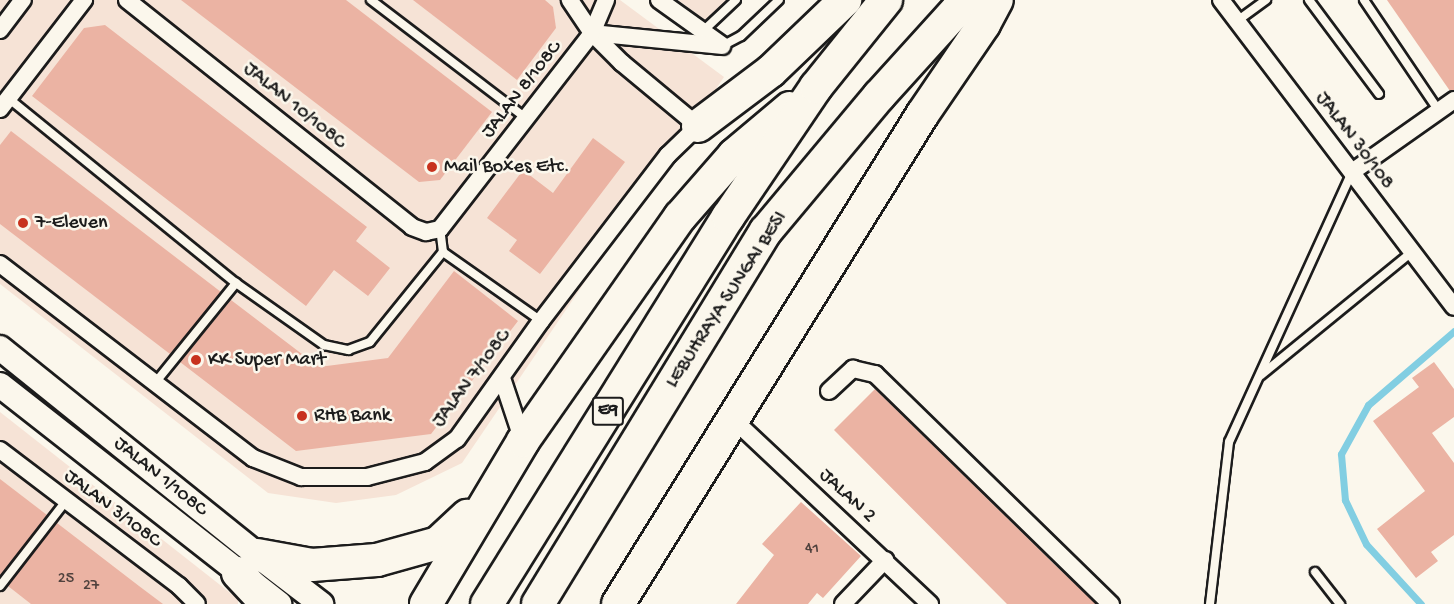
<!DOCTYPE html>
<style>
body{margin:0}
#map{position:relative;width:1454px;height:604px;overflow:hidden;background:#fbf7ec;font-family:"Gochi Hand",sans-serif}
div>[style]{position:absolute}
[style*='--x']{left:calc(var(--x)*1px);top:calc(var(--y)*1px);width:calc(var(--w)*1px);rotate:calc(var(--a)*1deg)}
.built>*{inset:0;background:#f6e3d6}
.stream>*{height:7px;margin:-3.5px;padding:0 3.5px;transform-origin:3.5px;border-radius:3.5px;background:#82cee2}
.building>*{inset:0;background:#ebb3a3}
.roads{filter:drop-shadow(2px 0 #1c1c1c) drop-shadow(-2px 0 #1c1c1c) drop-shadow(0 2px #1c1c1c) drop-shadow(0 -2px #1c1c1c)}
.lane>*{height:8px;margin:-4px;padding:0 4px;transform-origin:4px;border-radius:4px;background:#fbf7ec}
.street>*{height:16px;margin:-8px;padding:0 8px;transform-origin:8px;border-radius:8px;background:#fbf7ec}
.secondary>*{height:24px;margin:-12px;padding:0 12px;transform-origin:12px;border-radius:12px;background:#fbf7ec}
.highway>*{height:32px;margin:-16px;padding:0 16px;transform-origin:16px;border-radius:16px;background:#fbf7ec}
.dots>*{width:16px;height:16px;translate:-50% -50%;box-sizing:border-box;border:3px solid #fbf7ec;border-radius:50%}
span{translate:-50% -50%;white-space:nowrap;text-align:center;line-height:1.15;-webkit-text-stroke:5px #fbf7ec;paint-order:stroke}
.number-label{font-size:16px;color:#50423e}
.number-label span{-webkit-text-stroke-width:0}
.shield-label span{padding:2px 4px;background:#fbf7ec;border:2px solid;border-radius:4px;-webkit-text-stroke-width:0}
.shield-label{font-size:18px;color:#1c1c1c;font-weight:700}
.street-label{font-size:20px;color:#1c1c1c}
.poi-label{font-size:20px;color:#1c1c1c}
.left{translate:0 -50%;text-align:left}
</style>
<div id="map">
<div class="built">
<i style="clip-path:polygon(0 0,620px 0,724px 77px,462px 463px,396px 495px,336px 503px,268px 493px,0 284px)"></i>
<i style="clip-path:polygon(678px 0,729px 0,706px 21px)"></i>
<i style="clip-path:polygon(0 412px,238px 599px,238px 604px,0 604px)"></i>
</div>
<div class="stream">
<i style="--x:1421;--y:604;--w:81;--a:-132.5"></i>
<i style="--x:1366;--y:544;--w:49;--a:-115.5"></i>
<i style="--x:1345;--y:500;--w:46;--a:-95"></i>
<i style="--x:1341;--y:454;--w:56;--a:-61.1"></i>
<i style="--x:1368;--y:405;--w:113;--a:-40.7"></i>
</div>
<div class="building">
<i style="clip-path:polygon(181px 0,346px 0,492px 112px,440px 180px,419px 182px)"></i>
<i style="clip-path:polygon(413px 0,545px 0,553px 7px,556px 28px,517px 80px)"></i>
<i style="clip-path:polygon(1387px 0,1454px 0,1454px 90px,1450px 91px)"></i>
<i style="clip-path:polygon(105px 25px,367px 227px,356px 241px,390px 268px,368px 296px,334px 270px,306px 306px,32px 96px,84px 28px)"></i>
<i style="clip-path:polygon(11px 131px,221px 292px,170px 354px,0 224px,0 145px)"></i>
<i style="clip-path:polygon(593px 138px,625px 162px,540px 274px,509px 251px,517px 240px,487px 218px,523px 170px,553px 193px)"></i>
<i style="clip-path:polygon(454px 271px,518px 321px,431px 434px,296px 451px,180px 362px,231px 300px,319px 367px,388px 358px)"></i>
<i style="clip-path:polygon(1434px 362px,1454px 389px,1454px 417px,1432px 433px,1454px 463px,1454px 535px,1431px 552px,1438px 561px,1416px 578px,1377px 529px,1425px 491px,1373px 421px,1419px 387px,1412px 378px)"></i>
<i style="clip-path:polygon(875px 389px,1055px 565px,1096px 604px,1007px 604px,834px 430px)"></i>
<i style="clip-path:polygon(0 479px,47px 515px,0 576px)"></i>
<i style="clip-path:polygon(801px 502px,861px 556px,823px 598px,817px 593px,808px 604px,736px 604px,774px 555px,762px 544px)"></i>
<i style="clip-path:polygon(57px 523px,139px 586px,163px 604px,31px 604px,8px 586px)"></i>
</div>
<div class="roads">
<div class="lane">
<i style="--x:371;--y:0;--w:195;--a:37.3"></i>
<i style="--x:1309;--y:0;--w:117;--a:53.3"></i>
<i style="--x:1364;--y:0;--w:134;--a:56"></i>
<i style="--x:1237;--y:21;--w:36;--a:-36"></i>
<i style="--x:703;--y:31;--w:45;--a:-43.2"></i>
<i style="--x:722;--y:46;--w:21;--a:-28"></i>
<i style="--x:741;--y:36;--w:52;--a:-43.5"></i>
<i style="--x:8;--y:98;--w:294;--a:39.1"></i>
<i style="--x:236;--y:283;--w:108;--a:35.2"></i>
<i style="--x:324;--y:345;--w:25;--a:12"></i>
<i style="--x:348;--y:350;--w:23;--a:-20"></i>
<i style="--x:370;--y:342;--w:116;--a:-51"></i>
<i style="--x:443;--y:252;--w:23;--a:-97"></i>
<i style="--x:443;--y:252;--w:120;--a:35.1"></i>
<i style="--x:1261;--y:375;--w:195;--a:-39.2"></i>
<i style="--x:155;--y:383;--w:129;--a:-51"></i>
<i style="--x:1315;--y:572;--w:41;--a:52"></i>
<i style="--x:0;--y:586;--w:108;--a:-52.2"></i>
<i style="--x:1210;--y:604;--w:163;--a:-83.3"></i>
<i style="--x:1229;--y:442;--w:297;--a:-65.5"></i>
</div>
<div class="street">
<i style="--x:127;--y:0;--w:364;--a:38.5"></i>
<i style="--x:412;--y:227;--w:15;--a:20"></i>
<i style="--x:426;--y:232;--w:14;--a:-12"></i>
<i style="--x:440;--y:229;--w:248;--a:-52.2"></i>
<i style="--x:592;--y:33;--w:36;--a:-67"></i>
<i style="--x:659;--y:0;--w:77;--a:35.5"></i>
<i style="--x:1221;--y:0;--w:385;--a:52.8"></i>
<i style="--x:0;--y:30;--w:38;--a:-53"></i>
<i style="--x:592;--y:33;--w:131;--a:5.7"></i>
<i style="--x:0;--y:109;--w:138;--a:-52.4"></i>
<i style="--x:1352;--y:172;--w:125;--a:-35.2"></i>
<i style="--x:0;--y:264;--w:319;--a:37.5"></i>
<i style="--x:253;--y:458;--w:52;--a:21.6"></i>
<i style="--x:301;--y:477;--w:66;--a:0"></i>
<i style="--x:367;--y:477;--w:60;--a:-14.5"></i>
<i style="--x:425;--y:462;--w:39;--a:-36"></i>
<i style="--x:457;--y:439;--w:145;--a:-54.6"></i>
<i style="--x:541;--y:321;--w:209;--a:-52.6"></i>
<i style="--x:668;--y:155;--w:42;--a:-44"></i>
<i style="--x:698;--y:126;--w:99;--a:-140.3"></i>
<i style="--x:622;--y:63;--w:42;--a:-135"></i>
<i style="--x:592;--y:33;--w:40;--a:-124"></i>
<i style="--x:502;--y:378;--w:66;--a:71.6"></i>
<i style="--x:829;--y:391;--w:33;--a:-43"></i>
<i style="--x:853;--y:369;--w:23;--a:13"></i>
<i style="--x:875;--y:374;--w:330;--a:44.3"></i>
<i style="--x:734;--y:420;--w:269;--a:43.2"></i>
<i style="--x:0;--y:450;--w:225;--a:37.2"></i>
<i style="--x:179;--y:586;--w:25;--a:45"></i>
<i style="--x:843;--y:604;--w:61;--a:-46.3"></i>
</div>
<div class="secondary">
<i style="--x:0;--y:348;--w:330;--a:38.8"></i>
<i style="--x:257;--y:555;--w:81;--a:37.4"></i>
<i style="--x:0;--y:385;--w:355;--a:38.1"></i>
</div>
<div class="highway">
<i style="--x:698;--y:126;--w:91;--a:-37"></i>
<i style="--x:771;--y:71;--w:103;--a:-43.8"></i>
<i style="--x:257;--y:555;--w:56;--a:10.3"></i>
<i style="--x:312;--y:565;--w:65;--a:-4.4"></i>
<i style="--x:377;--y:560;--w:63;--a:-15.6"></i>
<i style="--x:438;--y:543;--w:40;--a:-43"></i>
<i style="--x:238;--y:573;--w:33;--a:47"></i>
<i style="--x:260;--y:597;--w:8;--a:67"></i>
<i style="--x:426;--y:604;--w:190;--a:-59.2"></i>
<i style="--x:523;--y:441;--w:274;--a:-55"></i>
<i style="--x:680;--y:217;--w:82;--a:-48.9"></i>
<i style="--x:734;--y:155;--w:73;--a:-40"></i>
<i style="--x:487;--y:604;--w:456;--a:-58.1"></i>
<i style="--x:728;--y:217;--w:157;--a:-55.9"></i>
<i style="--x:816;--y:87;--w:112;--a:-51.2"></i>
<i style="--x:538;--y:604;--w:437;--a:-58.6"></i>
<i style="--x:766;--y:231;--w:176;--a:-50.1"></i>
<i style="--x:879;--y:96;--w:118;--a:-47.8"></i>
<i style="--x:958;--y:9;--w:22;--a:-24"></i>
<i style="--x:618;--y:604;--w:576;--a:-58.13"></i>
<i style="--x:922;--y:115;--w:110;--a:-55.7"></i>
<i style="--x:984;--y:24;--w:27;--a:-62"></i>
</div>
</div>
<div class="dots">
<i style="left:432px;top:167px;background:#c8321e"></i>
<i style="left:23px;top:223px;background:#c8321e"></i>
<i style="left:196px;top:360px;background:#c8321e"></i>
<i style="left:302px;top:416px;background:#c8321e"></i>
</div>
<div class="number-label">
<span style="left:812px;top:550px">41</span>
<span style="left:66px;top:580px">25</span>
<span style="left:91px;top:587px">27</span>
</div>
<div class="shield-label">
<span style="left:608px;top:411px">E9</span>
</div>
<div class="street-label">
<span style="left:522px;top:90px;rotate:-52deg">JALAN 8/108C</span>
<span style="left:294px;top:106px;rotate:39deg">JALAN 10/108C</span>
<span style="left:1354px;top:141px;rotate:53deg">JALAN 30/108</span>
<span style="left:727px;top:300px;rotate:-57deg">LEBUHRAYA SUNGAI BESI</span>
<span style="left:472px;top:379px;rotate:-53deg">JALAN 7/108C</span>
<span style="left:160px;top:477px;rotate:39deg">JALAN 1/108C</span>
<span style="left:847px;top:496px;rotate:43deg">JALAN 2</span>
<span style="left:112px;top:509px;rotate:37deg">JALAN 3/108C</span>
</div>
<div class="poi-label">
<span class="left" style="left:444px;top:167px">Mail Boxes Etc.</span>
<span class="left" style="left:35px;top:223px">7-Eleven</span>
<span class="left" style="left:208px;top:360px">KK Super Mart</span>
<span class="left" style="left:314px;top:416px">RHB Bank</span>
</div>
</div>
